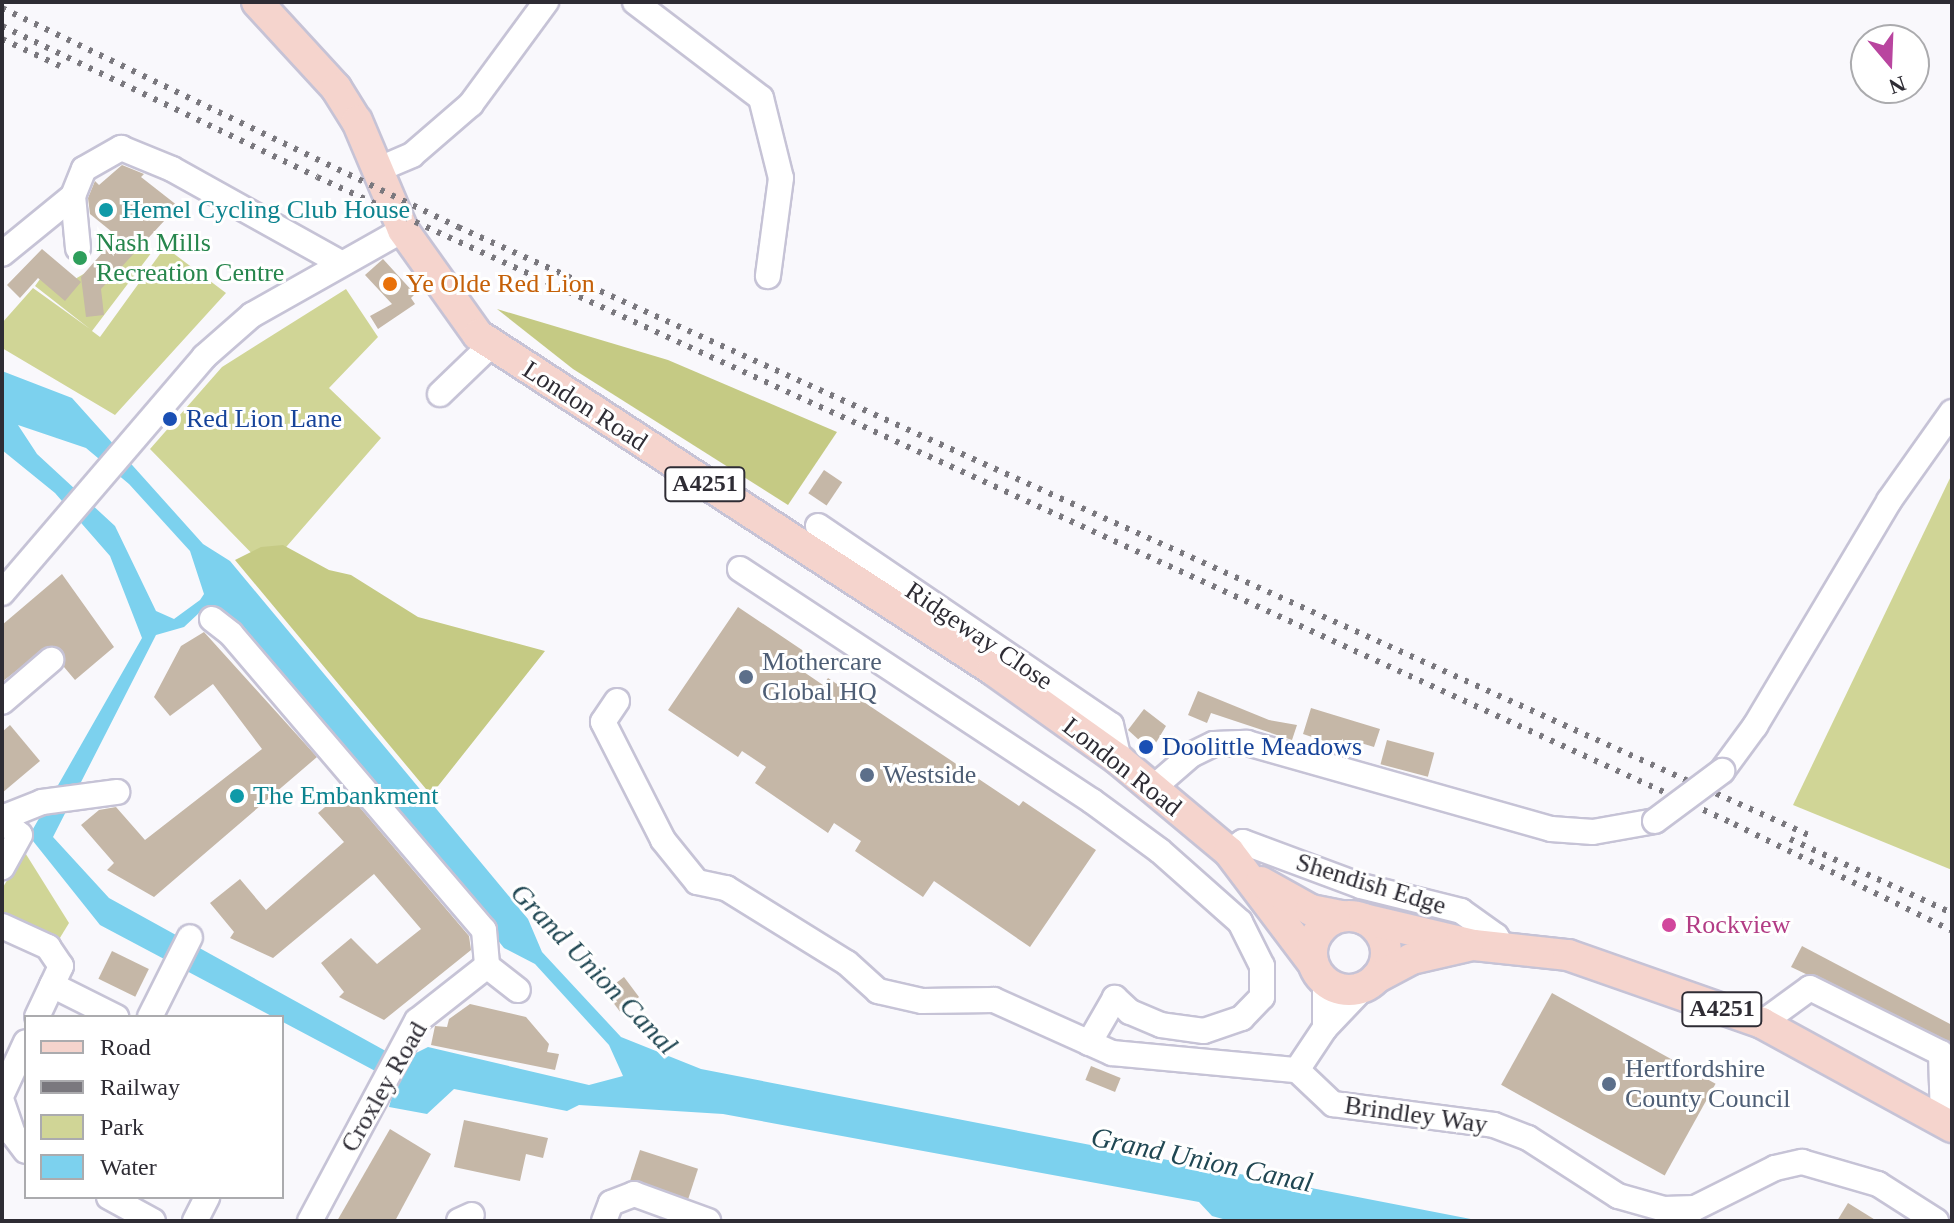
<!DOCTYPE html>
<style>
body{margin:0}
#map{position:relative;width:1954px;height:1223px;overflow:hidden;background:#f9f8fc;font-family:"Times New Roman",serif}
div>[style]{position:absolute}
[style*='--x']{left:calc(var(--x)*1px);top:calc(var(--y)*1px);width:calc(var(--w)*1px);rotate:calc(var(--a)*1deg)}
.green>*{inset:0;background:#d0d596}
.forest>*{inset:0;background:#c5ca84}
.water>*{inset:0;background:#7cd1ee}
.building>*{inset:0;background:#c5b7a7;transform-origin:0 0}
.roads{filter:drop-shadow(2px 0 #c6c3d6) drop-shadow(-2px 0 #c6c3d6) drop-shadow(0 2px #c6c3d6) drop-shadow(0 -2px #c6c3d6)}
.minor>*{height:24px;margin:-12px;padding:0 12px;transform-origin:12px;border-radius:12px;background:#fff}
.major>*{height:30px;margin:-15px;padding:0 15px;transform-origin:15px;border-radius:15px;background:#f5d4cd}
.major>.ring{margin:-15px;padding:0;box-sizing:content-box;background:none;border:30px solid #f5d4cd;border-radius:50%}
.rail>*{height:6px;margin-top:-3px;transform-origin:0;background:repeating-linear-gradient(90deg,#7a787e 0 4px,transparent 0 12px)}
.bridges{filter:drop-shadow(2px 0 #c6c3d6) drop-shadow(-2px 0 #c6c3d6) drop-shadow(0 2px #c6c3d6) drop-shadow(0 -2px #c6c3d6)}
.minor-bridge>*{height:24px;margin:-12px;padding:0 12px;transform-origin:12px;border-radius:12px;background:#fff}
.dots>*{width:22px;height:22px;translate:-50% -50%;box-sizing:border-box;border:4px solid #fff;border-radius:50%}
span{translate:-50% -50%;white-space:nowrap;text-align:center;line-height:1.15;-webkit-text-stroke:6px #fff;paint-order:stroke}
.shield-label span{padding:2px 6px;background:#fff;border:2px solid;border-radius:6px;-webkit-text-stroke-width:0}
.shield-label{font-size:24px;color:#2e2c34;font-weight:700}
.culture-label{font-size:26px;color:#0d838f}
.left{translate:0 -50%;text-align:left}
.leisure-label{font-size:26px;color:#27864d}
.food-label{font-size:26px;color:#c56008}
.street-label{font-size:26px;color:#2e2c34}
.transit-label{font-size:26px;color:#164399}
.service-label{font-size:26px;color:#4e5e75}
.hotel-label{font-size:26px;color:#b23c85}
.water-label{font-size:28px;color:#204753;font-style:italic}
.frame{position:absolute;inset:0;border:4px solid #2e2c34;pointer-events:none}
.legend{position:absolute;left:24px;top:1015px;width:260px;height:184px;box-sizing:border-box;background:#fff;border:2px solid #ababae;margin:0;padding:10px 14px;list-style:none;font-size:24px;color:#2e2c34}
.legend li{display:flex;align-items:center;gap:16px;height:40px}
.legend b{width:40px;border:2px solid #ababae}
.north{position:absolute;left:1850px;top:24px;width:80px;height:80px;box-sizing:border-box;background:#fff;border:2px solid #ababae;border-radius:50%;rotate:161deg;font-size:22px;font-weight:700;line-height:32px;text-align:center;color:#2e2c34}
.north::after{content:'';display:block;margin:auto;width:28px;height:36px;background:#b9459f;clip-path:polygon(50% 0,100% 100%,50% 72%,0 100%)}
</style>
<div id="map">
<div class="green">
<i style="clip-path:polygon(126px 231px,152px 252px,92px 331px,100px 337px,165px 247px,226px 293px,115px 415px,2px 348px,2px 323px,33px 288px,90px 329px,35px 286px,53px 261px,75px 279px,94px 268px)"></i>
<i style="clip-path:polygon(346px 289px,378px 337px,329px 388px,381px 438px,267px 569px,150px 449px,222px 367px)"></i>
<i style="clip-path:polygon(1952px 474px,1952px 870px,1793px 805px)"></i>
<i style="clip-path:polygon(24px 851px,69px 923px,55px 946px,2px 918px,2px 889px)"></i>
</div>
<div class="forest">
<i style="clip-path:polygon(497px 309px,668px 360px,837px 432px,788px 505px,573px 369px)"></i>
<i style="clip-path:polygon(283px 545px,329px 570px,351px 575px,418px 617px,545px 651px,431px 795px,235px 560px,261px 547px)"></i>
</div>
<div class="water">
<i style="clip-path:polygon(evenodd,2px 371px,72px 398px,203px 544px,230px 561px,528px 919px,542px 952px,621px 1037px,701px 1069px,1481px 1221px,1230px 1221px,1212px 1216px,1199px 1202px,723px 1114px,579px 1105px,567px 1111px,454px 1089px,427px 1114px,389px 1107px,396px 1082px,100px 925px,29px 836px,142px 638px,110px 556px,55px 493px,2px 450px,2px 371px,18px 425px,86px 448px,129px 484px,190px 551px,204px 594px,200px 600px,174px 619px,156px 611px,115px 526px,37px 454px,18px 425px,2px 371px,199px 613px,206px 613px,428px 853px,504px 948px,535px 964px,609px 1045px,623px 1076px,589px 1085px,428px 1047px,402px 1060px,109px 898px,53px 837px,156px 635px,184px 627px,199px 613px)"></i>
</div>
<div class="building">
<i style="clip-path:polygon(122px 165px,144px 174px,141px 177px,178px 206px,101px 289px,104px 315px,86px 317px,81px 277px,117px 236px,90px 214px,88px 198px,95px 181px,99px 185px)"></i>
<i style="clip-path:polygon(42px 249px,81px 282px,65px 301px,38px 278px,20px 298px,7px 285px)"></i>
<i style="clip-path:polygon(383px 259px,415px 294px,411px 298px,415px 304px,378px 329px,370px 316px,392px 304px,365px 275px)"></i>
<i style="left:824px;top:470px;width:22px;height:28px;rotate:34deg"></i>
<i style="clip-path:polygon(62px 574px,114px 647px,75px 680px,64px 667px,63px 651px,48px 646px,2px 682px,2px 625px)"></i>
<i style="clip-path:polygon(738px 607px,808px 654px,798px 668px,823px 685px,828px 678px,1019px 806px,1023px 801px,1096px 850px,1030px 947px,934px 881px,923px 897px,855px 851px,861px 841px,834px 823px,828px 833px,755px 783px,766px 767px,742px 751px,738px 757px,668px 710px)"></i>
<i style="clip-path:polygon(204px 632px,317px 757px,154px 897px,107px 870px,114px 863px,81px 825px,99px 810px,116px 807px,145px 840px,262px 749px,213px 684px,170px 716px,154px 697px,181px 646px)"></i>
<i style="clip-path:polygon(1198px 691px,1269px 720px,1297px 725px,1292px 740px,1211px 713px,1207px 723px,1188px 715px)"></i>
<i style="clip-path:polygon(1311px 708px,1380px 729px,1374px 747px,1351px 740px,1348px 749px,1303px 734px)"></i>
<i style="clip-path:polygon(1144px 709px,1166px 726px,1151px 751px,1128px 730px)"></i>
<i style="clip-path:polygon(10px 725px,40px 761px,2px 793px,2px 732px)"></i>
<i style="left:1387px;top:740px;width:49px;height:25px;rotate:15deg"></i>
<i style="clip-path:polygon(345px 790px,469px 936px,471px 950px,384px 1020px,339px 997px,344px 992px,321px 963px,351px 938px,377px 964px,421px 929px,374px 874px,273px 958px,230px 938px,234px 932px,210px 903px,240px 879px,266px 910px,344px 842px,318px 813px)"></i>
<i style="clip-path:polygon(1802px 946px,1952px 1025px,1952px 1043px,1791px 967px)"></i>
<i style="left:112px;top:951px;width:41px;height:31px;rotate:26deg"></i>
<i style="left:624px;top:977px;width:25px;height:24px;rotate:53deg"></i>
<i style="left:1552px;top:993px;width:187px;height:105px;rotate:29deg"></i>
<i style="clip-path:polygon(470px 1004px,526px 1017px,549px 1044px,547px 1052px,559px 1054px,555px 1070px,431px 1045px,435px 1026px,447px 1027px,449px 1019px)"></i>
<i style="left:1091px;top:1066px;width:32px;height:15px;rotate:22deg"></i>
<i style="clip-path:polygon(464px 1120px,548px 1138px,543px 1158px,526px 1154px,520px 1181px,454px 1167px)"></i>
<i style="clip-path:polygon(390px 1129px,431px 1154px,395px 1221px,337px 1221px)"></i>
<i style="left:640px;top:1150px;width:61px;height:32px;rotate:18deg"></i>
<i style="clip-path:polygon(1848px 1203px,1877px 1221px,1837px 1221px)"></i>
</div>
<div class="roads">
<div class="minor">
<i style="--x:635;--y:2;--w:158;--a:37.3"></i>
<i style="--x:761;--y:98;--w:82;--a:76"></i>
<i style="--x:781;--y:178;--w:99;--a:97.6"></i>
<i style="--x:377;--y:170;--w:38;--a:-23"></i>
<i style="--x:412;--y:155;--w:78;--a:-40.8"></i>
<i style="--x:471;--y:104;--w:127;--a:-53.7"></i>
<i style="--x:78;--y:248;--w:52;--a:-95.5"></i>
<i style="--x:73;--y:196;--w:29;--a:-68"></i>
<i style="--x:84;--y:169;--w:43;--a:-29.6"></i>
<i style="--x:121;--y:148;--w:55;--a:22.4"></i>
<i style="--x:172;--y:169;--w:191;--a:29.1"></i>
<i style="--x:2;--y:254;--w:92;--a:-39.2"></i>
<i style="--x:440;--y:394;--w:71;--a:-43.9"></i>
<i style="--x:818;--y:526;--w:354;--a:34.2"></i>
<i style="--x:1111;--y:725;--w:36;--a:77"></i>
<i style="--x:740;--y:569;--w:422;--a:33.4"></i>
<i style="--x:1092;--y:801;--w:84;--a:36.3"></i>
<i style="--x:1160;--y:851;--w:107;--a:41.6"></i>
<i style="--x:1240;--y:922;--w:49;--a:63.4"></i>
<i style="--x:1262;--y:966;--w:31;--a:90"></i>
<i style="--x:1262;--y:997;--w:29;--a:134"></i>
<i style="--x:1242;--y:1018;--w:40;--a:161.1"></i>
<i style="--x:1204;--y:1031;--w:43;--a:-172.1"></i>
<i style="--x:1161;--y:1025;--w:34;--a:-157"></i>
<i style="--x:1130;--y:1012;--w:21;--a:-137"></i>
<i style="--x:1115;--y:998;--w:52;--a:120"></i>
<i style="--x:2;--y:593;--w:311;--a:-49.4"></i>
<i style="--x:204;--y:357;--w:64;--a:-41.2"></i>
<i style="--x:252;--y:315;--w:173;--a:-29.4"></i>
<i style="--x:212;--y:619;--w:24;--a:38"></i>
<i style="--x:231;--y:634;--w:389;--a:49.5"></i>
<i style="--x:484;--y:930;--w:36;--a:85"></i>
<i style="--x:617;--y:701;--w:25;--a:124"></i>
<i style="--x:603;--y:722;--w:132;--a:63"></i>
<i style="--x:663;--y:840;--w:54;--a:51"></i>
<i style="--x:697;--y:882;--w:30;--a:12"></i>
<i style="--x:726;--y:888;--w:142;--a:31.8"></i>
<i style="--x:847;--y:963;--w:42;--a:42.1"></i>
<i style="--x:878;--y:991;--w:45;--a:12.8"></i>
<i style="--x:922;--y:1001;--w:72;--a:-0.8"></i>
<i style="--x:994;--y:1000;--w:129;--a:24.2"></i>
<i style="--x:1112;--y:1053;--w:186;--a:5.3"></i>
<i style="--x:1297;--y:1070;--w:50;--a:-56.3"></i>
<i style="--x:1325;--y:1028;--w:58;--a:-46.4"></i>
<i style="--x:2;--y:702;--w:65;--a:-40.6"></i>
<i style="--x:1722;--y:771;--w:56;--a:-53.7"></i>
<i style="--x:1755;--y:726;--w:262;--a:-59.2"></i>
<i style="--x:1889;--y:501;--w:109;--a:-54.7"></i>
<i style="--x:1153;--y:788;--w:50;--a:-41"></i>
<i style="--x:1191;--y:755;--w:25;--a:-26"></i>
<i style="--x:1214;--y:744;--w:33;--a:-2"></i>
<i style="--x:1247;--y:743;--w:316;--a:15.8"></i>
<i style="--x:1551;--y:829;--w:42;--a:4.1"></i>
<i style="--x:1593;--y:832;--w:63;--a:-10.1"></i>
<i style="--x:2;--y:818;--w:43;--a:-21.8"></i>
<i style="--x:42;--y:802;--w:76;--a:-7.6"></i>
<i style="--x:2;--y:820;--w:23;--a:40"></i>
<i style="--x:20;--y:835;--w:37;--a:119"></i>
<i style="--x:1229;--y:852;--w:17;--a:-36"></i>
<i style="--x:1243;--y:842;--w:126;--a:20.4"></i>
<i style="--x:1361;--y:886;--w:103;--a:14"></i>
<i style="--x:1461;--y:911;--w:43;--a:35.5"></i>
<i style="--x:1496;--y:936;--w:15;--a:58"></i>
<i style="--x:2;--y:926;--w:51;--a:24.5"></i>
<i style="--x:48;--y:947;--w:23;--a:56"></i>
<i style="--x:61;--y:966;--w:56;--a:115.2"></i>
<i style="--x:52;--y:985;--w:72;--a:26.6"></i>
<i style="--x:150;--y:1017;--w:89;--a:-63.4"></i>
<i style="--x:1762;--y:1023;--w:59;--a:-36.1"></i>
<i style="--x:1810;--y:988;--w:146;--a:26.4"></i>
<i style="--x:1941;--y:1053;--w:69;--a:88.3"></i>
<i style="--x:1325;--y:1028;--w:47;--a:-90"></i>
<i style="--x:1297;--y:1070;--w:50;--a:43.4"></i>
<i style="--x:1333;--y:1104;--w:162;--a:7.4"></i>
<i style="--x:1494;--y:1125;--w:36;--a:21"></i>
<i style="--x:1528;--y:1138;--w:107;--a:32.8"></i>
<i style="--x:1618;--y:1196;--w:48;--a:15.8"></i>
<i style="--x:1664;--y:1209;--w:31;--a:-2"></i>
<i style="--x:1695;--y:1208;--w:89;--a:-26.6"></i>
<i style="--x:1775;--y:1168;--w:28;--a:-13"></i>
<i style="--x:1802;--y:1162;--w:79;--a:16.1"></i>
<i style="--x:1878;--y:1184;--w:69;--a:32.5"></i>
<i style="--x:2;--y:1094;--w:57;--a:-65.2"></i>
<i style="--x:2;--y:1102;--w:34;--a:71"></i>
<i style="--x:13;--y:1134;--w:21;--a:53"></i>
<i style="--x:109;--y:1197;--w:50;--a:28.6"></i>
<i style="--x:195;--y:1221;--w:27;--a:-63"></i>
<i style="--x:310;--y:1221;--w:227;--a:-61.9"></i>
<i style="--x:417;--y:1021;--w:89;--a:-38.2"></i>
<i style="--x:487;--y:966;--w:39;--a:38"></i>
<i style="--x:459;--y:1221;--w:14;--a:-25"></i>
<i style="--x:604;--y:1221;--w:19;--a:-69"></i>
<i style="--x:611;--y:1203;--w:25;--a:-21"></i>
<i style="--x:634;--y:1194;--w:79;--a:20"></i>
</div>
<div class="major">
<i style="--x:257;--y:2;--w:117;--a:47.4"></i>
<i style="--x:336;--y:88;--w:39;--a:58"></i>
<i style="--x:357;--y:121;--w:118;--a:67.1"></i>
<i style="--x:403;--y:230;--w:129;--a:54.5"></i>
<i style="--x:478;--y:335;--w:614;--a:33.04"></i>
<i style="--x:993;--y:670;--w:155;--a:35.5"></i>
<i style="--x:1119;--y:760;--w:143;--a:39.9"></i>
<i style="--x:1229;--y:852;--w:139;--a:52.9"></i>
<i style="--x:1261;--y:882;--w:57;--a:29.2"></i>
<i style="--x:1311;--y:910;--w:32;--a:11"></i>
<i class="ring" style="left:1312px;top:916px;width:44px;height:44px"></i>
<i style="--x:1364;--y:919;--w:113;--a:13.3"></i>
<i style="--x:1474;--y:945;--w:95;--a:6.1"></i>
<i style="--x:1568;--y:955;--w:206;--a:19.3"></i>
<i style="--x:1762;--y:1023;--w:217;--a:28.7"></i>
<i style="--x:1376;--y:978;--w:40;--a:-28"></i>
<i style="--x:1411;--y:959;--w:58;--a:-12.8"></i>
</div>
</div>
<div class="rail">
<i style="--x:2;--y:8;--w:506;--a:25.65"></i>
<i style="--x:458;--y:227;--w:1486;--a:24.24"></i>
<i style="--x:2;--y:26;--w:349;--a:25.6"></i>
<i style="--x:317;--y:177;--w:1558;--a:24.54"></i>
<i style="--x:1734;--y:824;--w:243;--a:26.1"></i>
<i style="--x:2;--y:39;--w:64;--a:25"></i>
<i style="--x:1790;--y:839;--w:178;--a:24.6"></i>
</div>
<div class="bridges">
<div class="minor-bridge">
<i style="--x:1655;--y:821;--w:84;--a:-36.7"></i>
</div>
</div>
<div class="dots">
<i style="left:106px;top:210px;background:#0f9aa8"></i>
<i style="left:80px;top:258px;background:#2e9e5b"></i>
<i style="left:390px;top:284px;background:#e8710a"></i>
<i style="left:170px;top:419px;background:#1a4fb4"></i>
<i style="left:746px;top:677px;background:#5c6f8a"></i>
<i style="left:1146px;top:747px;background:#1a4fb4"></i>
<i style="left:867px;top:775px;background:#5c6f8a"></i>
<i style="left:237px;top:796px;background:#0f9aa8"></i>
<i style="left:1669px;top:925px;background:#d1479c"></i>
<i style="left:1609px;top:1084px;background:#5c6f8a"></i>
</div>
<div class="shield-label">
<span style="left:705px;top:484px">A4251</span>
<span style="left:1722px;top:1009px">A4251</span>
</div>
<div class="culture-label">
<span class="left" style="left:122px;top:210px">Hemel Cycling Club House</span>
<span class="left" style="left:253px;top:796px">The Embankment</span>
</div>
<div class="leisure-label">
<span class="left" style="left:96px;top:258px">Nash Mills<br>Recreation Centre</span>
</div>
<div class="food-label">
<span class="left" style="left:406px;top:284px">Ye Olde Red Lion</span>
</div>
<div class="street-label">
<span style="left:585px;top:406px;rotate:33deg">London Road</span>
<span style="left:979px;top:636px;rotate:34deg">Ridgeway Close</span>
<span style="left:1122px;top:767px;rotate:38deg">London Road</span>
<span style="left:1371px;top:884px;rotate:17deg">Shendish Edge</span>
<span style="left:384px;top:1087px;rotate:-60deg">Croxley Road</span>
<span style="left:1416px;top:1115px;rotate:8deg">Brindley Way</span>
</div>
<div class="transit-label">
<span class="left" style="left:186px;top:419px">Red Lion Lane</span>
<span class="left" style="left:1162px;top:747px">Doolittle Meadows</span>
</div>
<div class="service-label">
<span class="left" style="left:762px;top:677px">Mothercare<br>Global HQ</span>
<span class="left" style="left:883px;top:775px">Westside</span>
<span class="left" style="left:1625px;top:1084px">Hertfordshire<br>County Council</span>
</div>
<div class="hotel-label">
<span class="left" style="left:1685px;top:925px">Rockview</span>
</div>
<div class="water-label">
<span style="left:594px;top:969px;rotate:46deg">Grand Union Canal</span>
<span style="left:1202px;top:1160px;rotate:12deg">Grand Union Canal</span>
</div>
<div class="frame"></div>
<ul class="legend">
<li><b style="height:10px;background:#f5d4cd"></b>Road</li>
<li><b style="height:10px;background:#7a787e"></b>Railway</li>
<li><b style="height:22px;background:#d0d596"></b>Park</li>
<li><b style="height:22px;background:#7cd1ee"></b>Water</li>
</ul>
<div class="north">N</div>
</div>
